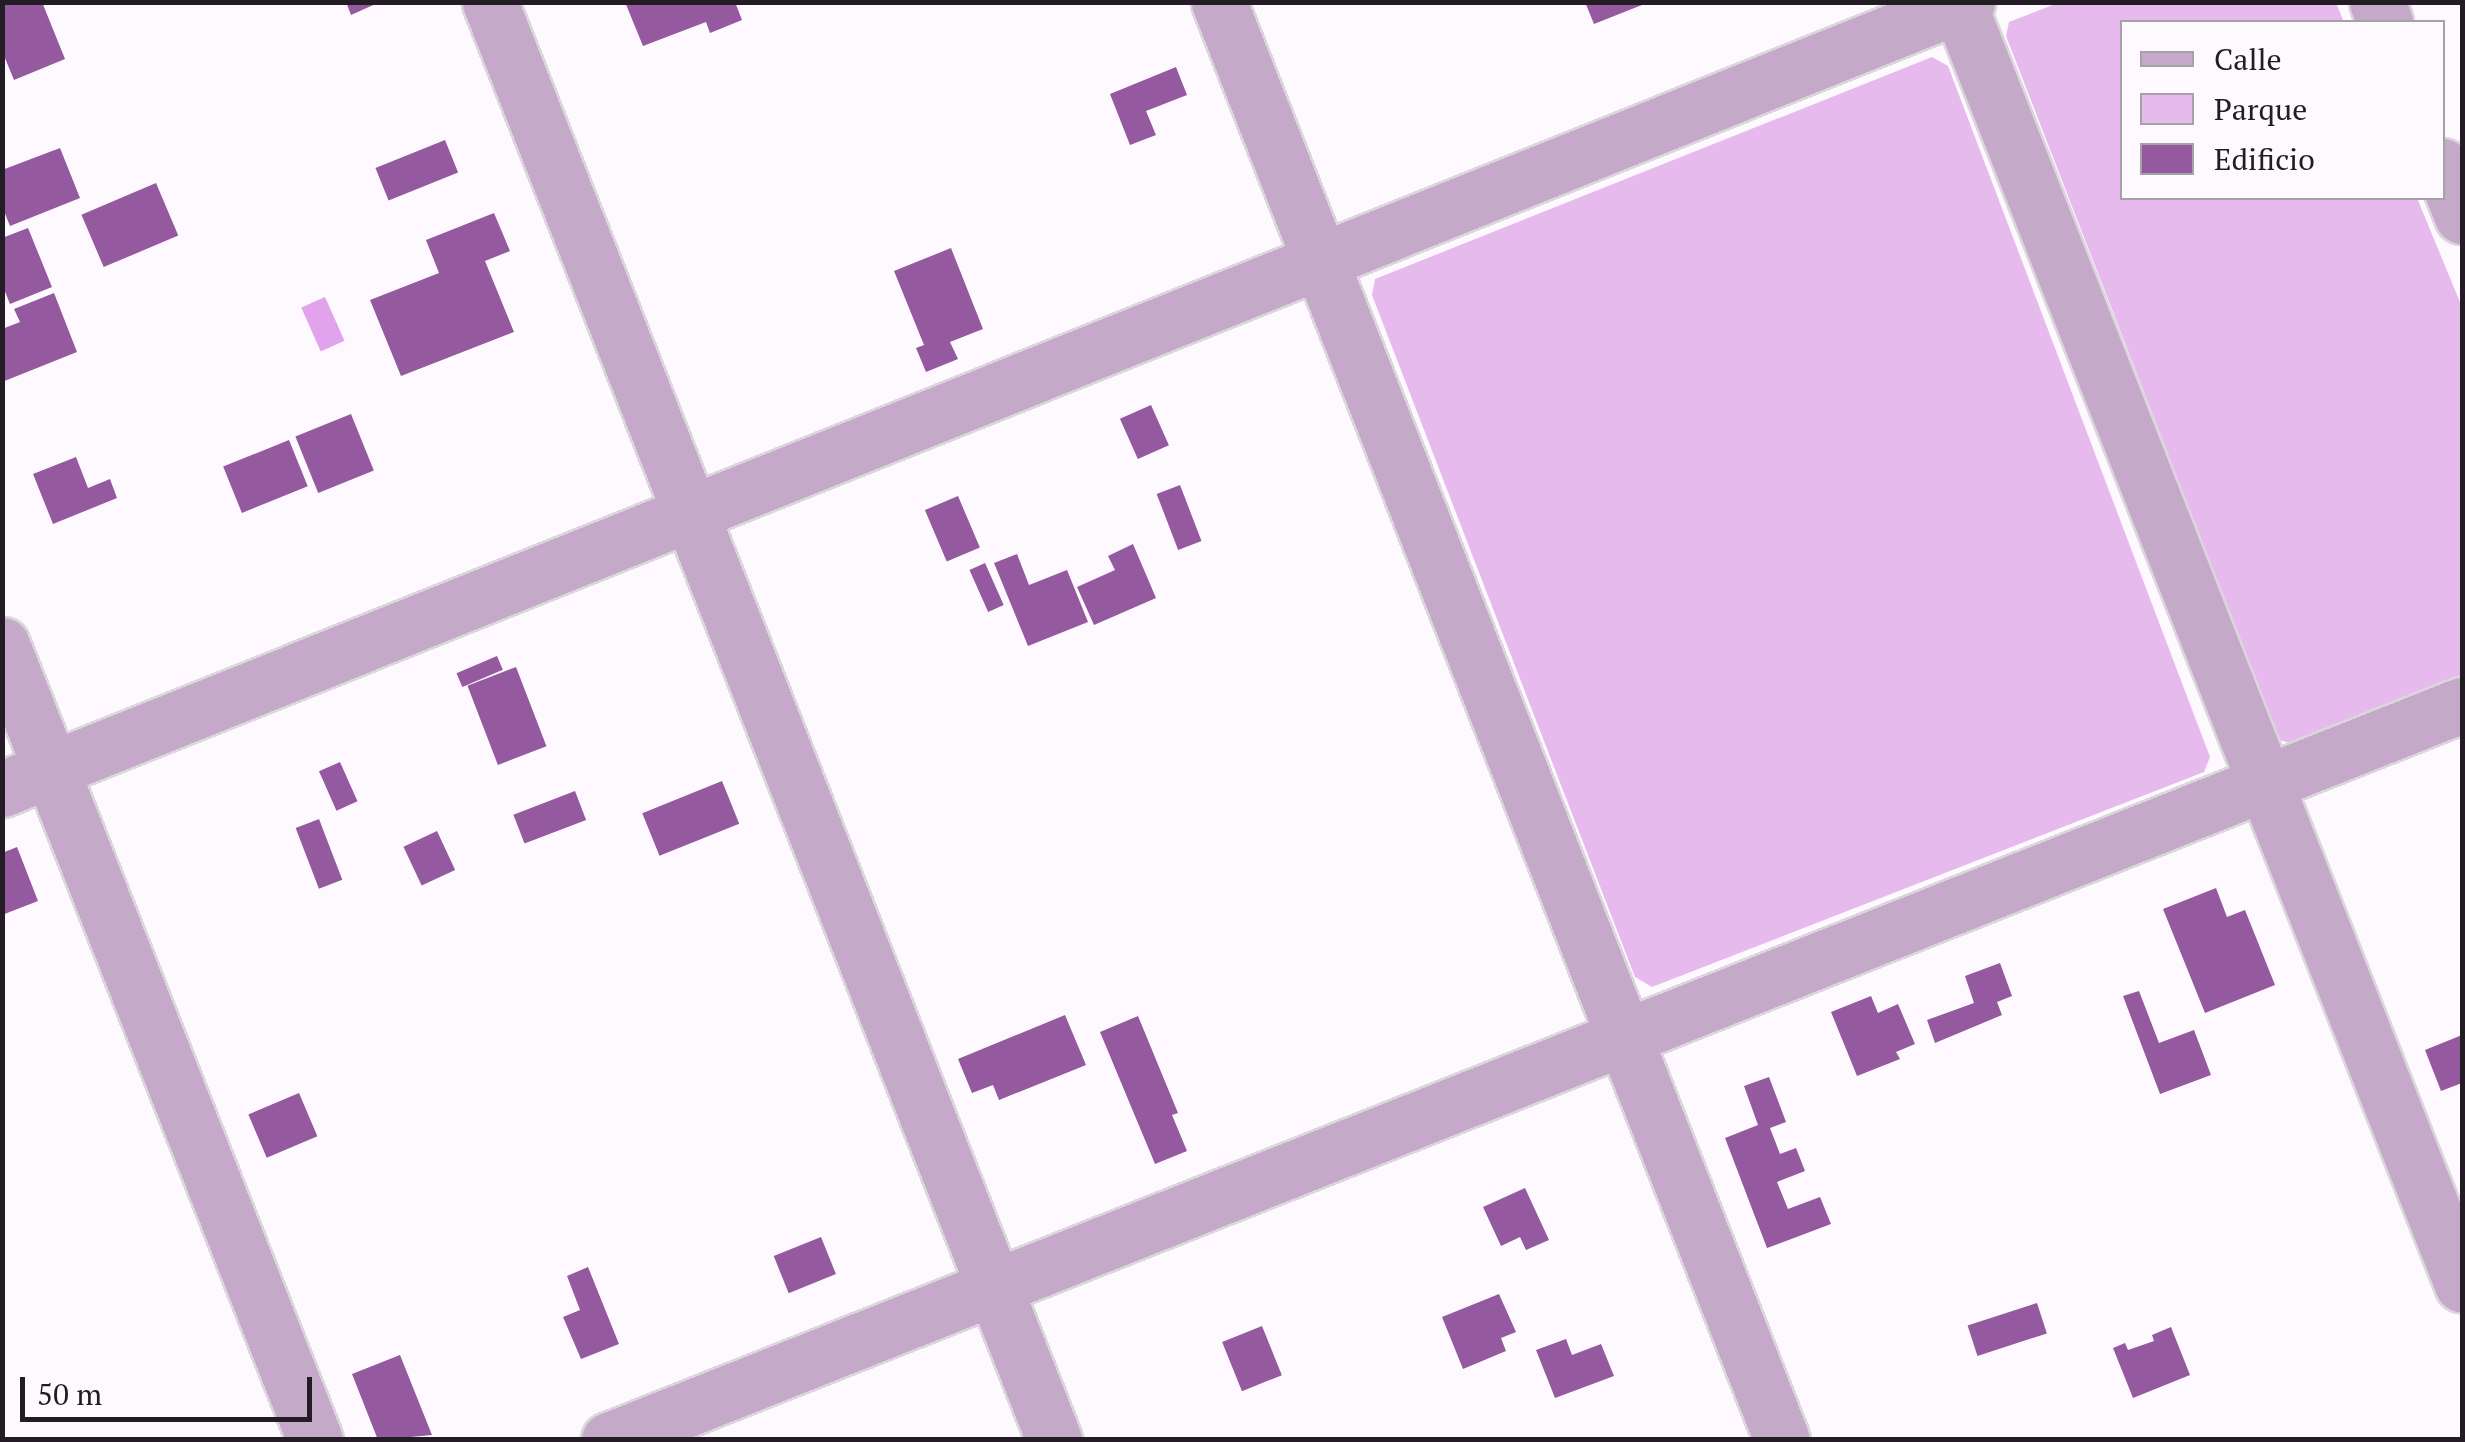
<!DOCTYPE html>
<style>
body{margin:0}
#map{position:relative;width:2465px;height:1442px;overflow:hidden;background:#fdf9fe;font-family:"PT Serif",serif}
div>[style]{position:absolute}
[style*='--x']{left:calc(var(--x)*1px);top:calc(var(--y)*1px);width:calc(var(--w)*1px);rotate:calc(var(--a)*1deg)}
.green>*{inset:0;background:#e7baee}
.water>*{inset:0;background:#e2a3ed;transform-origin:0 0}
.building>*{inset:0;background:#94599e;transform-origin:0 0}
.roads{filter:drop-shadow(2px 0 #dad6db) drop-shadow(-2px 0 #dad6db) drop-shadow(0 2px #dad6db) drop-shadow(0 -2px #dad6db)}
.minor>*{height:55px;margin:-27.5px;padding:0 27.5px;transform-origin:27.5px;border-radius:27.5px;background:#c5a9c9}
span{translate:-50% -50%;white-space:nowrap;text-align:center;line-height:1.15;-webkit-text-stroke:10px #fdf9fe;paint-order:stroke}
.frame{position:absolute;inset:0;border:5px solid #241c25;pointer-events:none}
.legend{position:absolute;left:2120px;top:20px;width:325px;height:180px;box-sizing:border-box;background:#fdf9fe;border:2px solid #a6a1a7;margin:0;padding:12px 18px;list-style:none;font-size:30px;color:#241c25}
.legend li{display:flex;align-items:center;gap:20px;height:50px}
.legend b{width:50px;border:2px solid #a6a1a7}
.scale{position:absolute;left:20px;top:1377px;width:292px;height:45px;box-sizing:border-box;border:5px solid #241c25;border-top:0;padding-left:12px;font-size:30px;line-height:35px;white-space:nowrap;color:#241c25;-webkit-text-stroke:8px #fdf9fe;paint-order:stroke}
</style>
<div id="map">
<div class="green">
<i style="clip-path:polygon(2058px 3px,2336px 3px,2344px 22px,2122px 22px,2122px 198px,2417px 198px,2462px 307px,2462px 676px,2291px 743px,2279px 740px,2006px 36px,2009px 22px)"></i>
<i style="clip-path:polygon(1932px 57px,1948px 66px,2210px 757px,2204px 772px,1652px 987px,1635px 977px,1372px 295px,1375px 279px)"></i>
</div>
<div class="water">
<i style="left:325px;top:297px;width:48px;height:26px;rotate:66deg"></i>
</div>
<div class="building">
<i style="clip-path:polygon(2px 2px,42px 2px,65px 59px,14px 80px,2px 51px)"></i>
<i style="clip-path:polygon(346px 2px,380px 2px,351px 15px)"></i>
<i style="clip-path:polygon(625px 2px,735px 2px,742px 20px,710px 33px,706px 22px,643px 46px)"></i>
<i style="clip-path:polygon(1585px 2px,1647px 2px,1647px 3px,1594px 24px)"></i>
<i style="clip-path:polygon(1176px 67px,1187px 95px,1146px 111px,1156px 135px,1130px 145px,1110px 94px)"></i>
<i style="left:445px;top:140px;width:35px;height:75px;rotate:68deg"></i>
<i style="clip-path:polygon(60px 148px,80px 198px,10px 226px,2px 206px,2px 170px)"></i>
<i style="left:156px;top:183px;width:57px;height:81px;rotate:67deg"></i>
<i style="clip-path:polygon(494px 213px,510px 251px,485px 261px,514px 332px,401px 376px,370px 300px,439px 273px,426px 240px)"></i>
<i style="clip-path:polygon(28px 228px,52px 287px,10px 304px,2px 284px,2px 238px)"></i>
<i style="clip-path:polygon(951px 248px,983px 329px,950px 342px,958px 359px,926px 372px,916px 348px,924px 345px,894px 271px)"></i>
<i style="clip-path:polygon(54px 293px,77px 352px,2px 382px,2px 329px,20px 322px,14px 309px)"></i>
<i style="left:1151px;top:405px;width:44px;height:34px;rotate:66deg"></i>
<i style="left:351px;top:414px;width:61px;height:60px;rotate:68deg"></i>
<i style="left:289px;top:440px;width:50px;height:71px;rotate:68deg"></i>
<i style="clip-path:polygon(76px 457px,88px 488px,110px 479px,117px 498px,53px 524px,33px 474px)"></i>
<i style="left:1180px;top:485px;width:60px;height:25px;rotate:69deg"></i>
<i style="left:958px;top:496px;width:56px;height:36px;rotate:67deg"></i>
<i style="clip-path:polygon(1133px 544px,1156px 598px,1094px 625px,1077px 587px,1115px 570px,1108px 556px)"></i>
<i style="clip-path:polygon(1017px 554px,1029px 585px,1067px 570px,1088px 622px,1028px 646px,994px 563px)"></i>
<i style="left:985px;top:563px;width:46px;height:17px;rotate:66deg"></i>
<i style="left:497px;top:656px;width:15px;height:44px;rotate:67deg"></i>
<i style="left:516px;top:667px;width:85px;height:52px;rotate:69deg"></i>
<i style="left:340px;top:762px;width:43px;height:23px;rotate:66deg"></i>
<i style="left:722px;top:781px;width:46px;height:86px;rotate:68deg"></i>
<i style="left:575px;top:791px;width:31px;height:66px;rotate:69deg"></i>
<i style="left:319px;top:819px;width:65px;height:25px;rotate:69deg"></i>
<i style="left:437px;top:831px;width:43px;height:37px;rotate:65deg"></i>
<i style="clip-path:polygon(17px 847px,38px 901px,2px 915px,2px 853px)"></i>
<i style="clip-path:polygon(2216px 888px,2227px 917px,2245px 910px,2275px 985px,2205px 1013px,2163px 909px)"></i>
<i style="clip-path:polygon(2000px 963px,2012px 996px,1997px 1002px,2002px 1015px,1935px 1043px,1927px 1020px,1974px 1003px,1965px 976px)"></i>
<i style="clip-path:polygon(2139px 991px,2159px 1043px,2194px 1030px,2211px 1075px,2160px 1094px,2123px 996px)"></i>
<i style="clip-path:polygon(1871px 996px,1878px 1013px,1898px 1004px,1915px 1044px,1896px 1052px,1900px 1059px,1857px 1076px,1831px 1012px)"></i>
<i style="clip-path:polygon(1065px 1015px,1086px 1065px,999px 1100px,993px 1085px,972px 1093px,958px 1059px)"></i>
<i style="clip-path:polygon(1138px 1016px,1178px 1113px,1172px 1115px,1187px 1151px,1155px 1164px,1100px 1032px)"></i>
<i style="clip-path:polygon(2462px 1035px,2462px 1083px,2441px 1091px,2425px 1050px)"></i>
<i style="clip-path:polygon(1769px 1077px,1786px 1122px,1770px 1128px,1780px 1154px,1796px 1148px,1805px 1171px,1777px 1182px,1788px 1209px,1820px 1197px,1831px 1224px,1767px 1248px,1725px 1138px,1758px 1125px,1744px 1086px)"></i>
<i style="left:299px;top:1093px;width:47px;height:55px;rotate:67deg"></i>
<i style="clip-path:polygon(1525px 1188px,1549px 1240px,1526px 1250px,1520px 1237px,1501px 1246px,1483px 1207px)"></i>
<i style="left:821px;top:1237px;width:40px;height:51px;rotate:68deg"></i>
<i style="clip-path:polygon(588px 1267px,619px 1344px,581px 1359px,563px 1317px,580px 1310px,567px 1276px)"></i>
<i style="clip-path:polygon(1499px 1294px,1516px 1332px,1501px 1338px,1506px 1351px,1463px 1369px,1442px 1317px)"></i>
<i style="left:2037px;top:1303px;width:32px;height:73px;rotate:72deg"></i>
<i style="left:1262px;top:1326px;width:53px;height:43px;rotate:68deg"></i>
<i style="clip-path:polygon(2171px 1327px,2190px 1375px,2133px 1398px,2113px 1348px,2125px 1343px,2128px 1350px,2154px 1341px,2152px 1335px)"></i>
<i style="clip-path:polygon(1566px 1339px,1572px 1355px,1601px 1344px,1614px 1376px,1555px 1398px,1536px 1350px)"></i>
<i style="clip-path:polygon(400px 1355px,432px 1435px,378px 1440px,352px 1374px)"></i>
</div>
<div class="roads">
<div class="minor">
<i style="--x:490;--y:2;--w:1545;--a:68.58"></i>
<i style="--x:1219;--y:2;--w:1544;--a:68.62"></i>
<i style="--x:1958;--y:2;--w:1378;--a:68.54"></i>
<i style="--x:2377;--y:2;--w:22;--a:68"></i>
<i style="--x:2442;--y:166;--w:54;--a:68.2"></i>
<i style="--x:2;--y:645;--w:854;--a:68.51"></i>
<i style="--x:2;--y:789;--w:2117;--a:-21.83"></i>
<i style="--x:609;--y:1440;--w:1993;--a:-21.64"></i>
</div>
</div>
<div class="frame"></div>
<ul class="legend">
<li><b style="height:12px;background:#c5a9c9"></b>Calle</li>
<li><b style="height:28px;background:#e7baee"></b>Parque</li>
<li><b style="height:28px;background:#94599e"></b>Edificio</li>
</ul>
<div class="scale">50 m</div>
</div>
